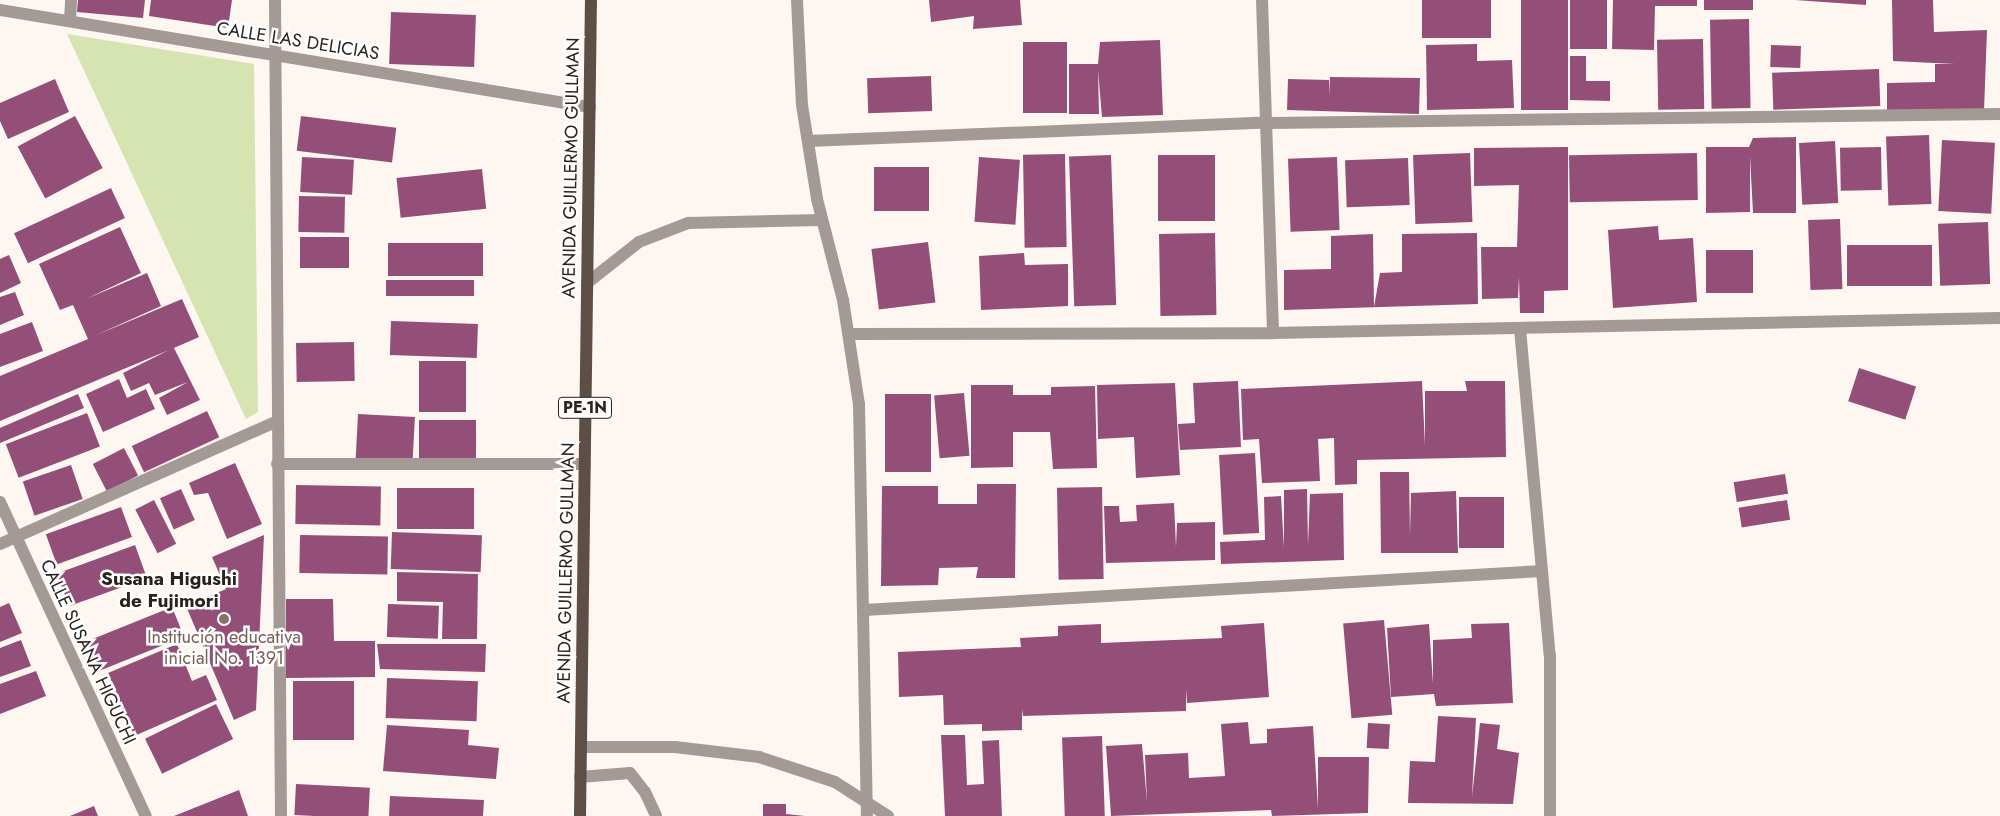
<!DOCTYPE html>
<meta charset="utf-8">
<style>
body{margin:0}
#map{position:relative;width:2000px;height:816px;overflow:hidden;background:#fef6f0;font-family:Jost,sans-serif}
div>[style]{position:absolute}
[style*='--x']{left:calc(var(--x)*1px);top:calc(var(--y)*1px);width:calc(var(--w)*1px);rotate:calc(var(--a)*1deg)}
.green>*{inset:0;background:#d6e4b1}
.building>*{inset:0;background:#944f78;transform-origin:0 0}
.pedestrian>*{height:12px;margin:-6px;padding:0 6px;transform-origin:6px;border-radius:6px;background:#a39a95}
.minor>*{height:12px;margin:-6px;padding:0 6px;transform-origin:6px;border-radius:6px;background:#a39a95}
.primary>*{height:12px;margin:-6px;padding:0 6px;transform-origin:6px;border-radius:6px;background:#5e4f46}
.dots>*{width:14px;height:14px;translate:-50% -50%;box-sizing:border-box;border:2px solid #fff;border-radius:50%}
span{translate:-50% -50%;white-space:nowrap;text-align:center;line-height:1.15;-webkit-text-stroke:5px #fff;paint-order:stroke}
.shield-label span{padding:1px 4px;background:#fff;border:1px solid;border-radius:4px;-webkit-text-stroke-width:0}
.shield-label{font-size:16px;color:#29221d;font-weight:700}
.street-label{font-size:18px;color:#29221d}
.education-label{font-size:18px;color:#785e54}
.neighbourhood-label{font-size:19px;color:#29221d;font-weight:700}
</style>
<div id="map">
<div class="green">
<i style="clip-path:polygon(67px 34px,254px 64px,258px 412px,246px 419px)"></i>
</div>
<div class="building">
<i style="clip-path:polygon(78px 0,145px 0,143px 18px,77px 12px)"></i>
<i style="clip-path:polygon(151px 0,232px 0,228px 28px,149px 16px)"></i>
<i style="clip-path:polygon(929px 0,1020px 0,1022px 25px,973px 29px,974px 16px,931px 22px)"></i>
<i style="left:1422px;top:0;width:69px;height:38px"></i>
<i style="left:1521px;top:0;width:47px;height:110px"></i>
<i style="left:1570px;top:0;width:37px;height:49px"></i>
<i style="clip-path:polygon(1613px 0,1697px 0,1697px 6px,1655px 6px,1654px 50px,1612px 49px)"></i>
<i style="left:1704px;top:0;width:49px;height:10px"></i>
<i style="clip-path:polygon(1795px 0,1866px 0,1866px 5px)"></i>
<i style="clip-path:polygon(1892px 0,1933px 0,1934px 32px,1987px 30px,1984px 111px,1887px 113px,1887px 83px,1935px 82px,1935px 64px,1955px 64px,1893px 61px)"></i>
<i style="left:391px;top:12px;width:85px;height:52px;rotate:2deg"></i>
<i style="left:1749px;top:19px;width:89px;height:39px;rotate:89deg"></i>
<i style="left:1703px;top:39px;width:70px;height:46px;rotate:89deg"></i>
<i style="clip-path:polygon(1160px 40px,1163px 115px,1102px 117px,1098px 70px,1099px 114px,1069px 114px,1069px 64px,1098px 64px,1100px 42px)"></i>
<i style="left:1023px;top:42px;width:44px;height:71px"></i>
<i style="clip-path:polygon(1477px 44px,1477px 61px,1512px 60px,1514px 108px,1427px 110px,1426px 45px)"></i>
<i style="left:1771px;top:45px;width:30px;height:22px;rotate:2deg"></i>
<i style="clip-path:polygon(1570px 56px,1586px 56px,1586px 81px,1610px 81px,1610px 101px,1570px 100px)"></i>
<i style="left:1879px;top:69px;width:37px;height:107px;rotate:88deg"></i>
<i style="left:931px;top:76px;width:35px;height:64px;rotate:88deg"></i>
<i style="clip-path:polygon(1330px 77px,1420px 78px,1419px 114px,1287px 110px,1288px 79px,1329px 80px,1329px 96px)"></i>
<i style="clip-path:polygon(55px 79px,69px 112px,8px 139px,0 121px,0 103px)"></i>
<i style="left:75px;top:116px;width:59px;height:65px;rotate:62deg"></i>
<i style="left:301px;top:116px;width:96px;height:35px;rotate:7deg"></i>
<i style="left:1929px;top:135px;width:69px;height:43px;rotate:88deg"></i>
<i style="clip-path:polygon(1796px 137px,1796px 213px,1753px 213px,1750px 156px,1750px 212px,1706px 213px,1706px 147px,1749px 147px,1753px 138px)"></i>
<i style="left:1942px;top:140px;width:53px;height:71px;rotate:3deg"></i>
<i style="left:1835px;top:141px;width:62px;height:36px;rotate:87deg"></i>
<i style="clip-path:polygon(1568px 147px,1568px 290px,1544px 291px,1544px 313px,1520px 313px,1519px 277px,1518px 298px,1482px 299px,1481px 247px,1517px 247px,1519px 185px,1474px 186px,1474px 148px)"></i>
<i style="left:1881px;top:147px;width:43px;height:41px;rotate:89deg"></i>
<i style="left:1470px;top:153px;width:69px;height:57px;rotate:88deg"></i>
<i style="left:1697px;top:153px;width:47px;height:128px;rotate:89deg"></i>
<i style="left:1065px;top:154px;width:93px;height:42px;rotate:89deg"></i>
<i style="left:1111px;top:155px;width:150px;height:42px;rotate:88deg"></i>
<i style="left:1215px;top:155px;width:66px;height:57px;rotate:90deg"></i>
<i style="left:302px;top:157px;width:52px;height:35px;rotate:3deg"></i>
<i style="left:979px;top:157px;width:41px;height:65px;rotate:4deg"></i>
<i style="left:1337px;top:157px;width:73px;height:49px;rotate:88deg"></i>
<i style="left:1408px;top:158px;width:47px;height:63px;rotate:88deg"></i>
<i style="left:874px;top:167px;width:55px;height:44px"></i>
<i style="left:482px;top:169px;width:40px;height:86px;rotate:84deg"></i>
<i style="left:111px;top:188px;width:33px;height:107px;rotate:65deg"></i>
<i style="left:299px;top:196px;width:46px;height:36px;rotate:1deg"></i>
<i style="left:1840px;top:219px;width:70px;height:32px;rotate:88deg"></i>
<i style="left:1988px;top:222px;width:62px;height:50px;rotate:88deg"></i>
<i style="clip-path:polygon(1658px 226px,1659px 240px,1693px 238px,1697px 302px,1613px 308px,1608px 230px)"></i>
<i style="clip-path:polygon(120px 227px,141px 273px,86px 299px,147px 273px,161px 306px,94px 336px,182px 299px,199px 337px,174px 348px,200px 400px,167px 415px,159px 398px,188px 382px,155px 395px,149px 383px,131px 391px,123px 373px,169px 350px,0 421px,0 376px,88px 339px,73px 305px,60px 310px,39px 264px)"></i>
<i style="left:1215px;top:233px;width:82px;height:56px;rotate:89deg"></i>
<i style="clip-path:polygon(1477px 233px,1478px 304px,1284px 310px,1284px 270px,1331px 269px,1331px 236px,1373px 234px,1374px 307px,1380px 273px,1402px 272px,1402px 234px)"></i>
<i style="left:300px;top:237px;width:49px;height:31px"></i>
<i style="left:928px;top:242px;width:61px;height:57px;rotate:83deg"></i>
<i style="left:483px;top:243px;width:33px;height:95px;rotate:90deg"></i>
<i style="left:1932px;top:245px;width:41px;height:85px;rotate:90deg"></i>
<i style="left:1706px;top:250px;width:47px;height:43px"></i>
<i style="clip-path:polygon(1024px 253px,1025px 265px,1068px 264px,1068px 306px,981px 310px,979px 256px)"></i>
<i style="clip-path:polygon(9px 255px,21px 283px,0 293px,0 259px)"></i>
<i style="left:474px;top:280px;width:16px;height:88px;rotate:90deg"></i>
<i style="clip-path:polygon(15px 292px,24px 315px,0 325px,0 297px)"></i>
<i style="left:391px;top:321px;width:87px;height:34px;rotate:2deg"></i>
<i style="clip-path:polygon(32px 322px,43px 351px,0 367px,0 334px)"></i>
<i style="left:354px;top:342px;width:39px;height:58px;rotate:89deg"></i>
<i style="left:419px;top:361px;width:47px;height:51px"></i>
<i style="left:1859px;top:368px;width:60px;height:35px;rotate:18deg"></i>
<i style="clip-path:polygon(119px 379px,127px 398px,146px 389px,155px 409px,103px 432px,86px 394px)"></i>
<i style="clip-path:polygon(1238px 381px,1241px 447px,1180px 450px,1178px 424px,1195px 423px,1193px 383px)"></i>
<i style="clip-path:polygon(1422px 381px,1425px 446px,1425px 391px,1467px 391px,1465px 381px,1505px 381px,1506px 457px,1357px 460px,1357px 484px,1335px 485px,1334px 438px,1318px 439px,1320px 481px,1262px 483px,1259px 439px,1243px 440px,1241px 389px)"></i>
<i style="clip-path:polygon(1175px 383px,1180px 475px,1136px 478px,1134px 437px,1098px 439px,1097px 385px)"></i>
<i style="clip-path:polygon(971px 385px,1013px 385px,1013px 395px,1051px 395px,1051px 387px,1095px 386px,1097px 468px,1053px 469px,1050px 432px,1013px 432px,1013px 467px,971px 468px)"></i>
<i style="left:964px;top:393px;width:63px;height:30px;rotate:85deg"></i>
<i style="clip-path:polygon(78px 394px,84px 408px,0 443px,0 428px)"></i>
<i style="left:885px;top:394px;width:46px;height:78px"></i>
<i style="left:207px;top:411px;width:29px;height:83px;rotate:65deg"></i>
<i style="left:87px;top:413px;width:36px;height:87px;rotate:69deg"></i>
<i style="left:358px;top:414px;width:57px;height:47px;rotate:3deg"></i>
<i style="left:476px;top:420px;width:44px;height:57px;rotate:90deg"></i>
<i style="left:124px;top:448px;width:31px;height:35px;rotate:63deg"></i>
<i style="left:1255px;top:453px;width:80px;height:36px;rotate:87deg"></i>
<i style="clip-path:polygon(235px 463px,262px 524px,227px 539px,208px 493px,194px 495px,189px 483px)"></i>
<i style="left:71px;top:465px;width:36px;height:51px;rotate:71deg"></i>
<i style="clip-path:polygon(1380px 472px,1409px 472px,1410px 535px,1411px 493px,1456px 491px,1458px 553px,1381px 553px)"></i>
<i style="left:1785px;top:474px;width:20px;height:52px;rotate:81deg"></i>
<i style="clip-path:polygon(977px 484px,1016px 484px,1015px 578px,976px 578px,978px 567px,939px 568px,938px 585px,881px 586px,882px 486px,938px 486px,938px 504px,977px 504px)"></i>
<i style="left:296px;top:485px;width:85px;height:39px;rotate:1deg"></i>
<i style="left:1102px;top:487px;width:92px;height:45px;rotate:89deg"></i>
<i style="left:397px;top:488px;width:77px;height:41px"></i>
<i style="left:181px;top:489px;width:34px;height:23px;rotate:66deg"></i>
<i style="clip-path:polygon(1307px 489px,1308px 545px,1310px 494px,1343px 493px,1344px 560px,1221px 564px,1220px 542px,1265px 540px,1264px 497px,1281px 496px,1284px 548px,1284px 490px)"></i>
<i style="left:1459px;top:497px;width:45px;height:51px"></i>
<i style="left:154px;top:500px;width:49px;height:21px;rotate:63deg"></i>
<i style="left:1787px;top:500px;width:20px;height:49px;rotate:81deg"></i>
<i style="clip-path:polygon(1174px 503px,1176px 547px,1177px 523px,1215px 522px,1215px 560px,1106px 563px,1104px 506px,1119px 506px,1120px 522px,1137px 521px,1136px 505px)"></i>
<i style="left:121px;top:507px;width:32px;height:80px;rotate:70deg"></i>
<i style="left:392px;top:532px;width:90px;height:37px;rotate:2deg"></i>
<i style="clip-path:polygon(264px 535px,256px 710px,234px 720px,186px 606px,226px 589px,212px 557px)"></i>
<i style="left:300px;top:535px;width:88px;height:38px;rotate:1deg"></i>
<i style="left:135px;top:545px;width:35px;height:83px;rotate:70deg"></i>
<i style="clip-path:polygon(397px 572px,478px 574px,477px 639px,442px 639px,443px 602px,397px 601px)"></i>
<i style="clip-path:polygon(286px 599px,333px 599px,334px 641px,375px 641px,375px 677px,286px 678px)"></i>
<i style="clip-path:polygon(9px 603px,22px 633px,0 642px,0 607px)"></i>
<i style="left:388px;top:604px;width:51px;height:33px;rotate:2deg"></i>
<i style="left:172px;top:607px;width:32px;height:93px;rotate:68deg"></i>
<i style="left:1384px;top:620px;width:95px;height:41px;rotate:85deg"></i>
<i style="clip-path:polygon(1264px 623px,1269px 697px,1187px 703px,1186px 689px,1186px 711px,1023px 716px,1022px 709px,1022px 730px,982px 731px,982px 724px,944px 725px,943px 695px,899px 697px,898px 652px,1021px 647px,1020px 638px,1058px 636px,1058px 626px,1101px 624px,1101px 643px,1222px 638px,1221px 626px)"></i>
<i style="clip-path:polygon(1509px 623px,1513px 703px,1436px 706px,1434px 694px,1391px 697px,1387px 628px,1429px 624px,1433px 684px,1433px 640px,1472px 638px,1471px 624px)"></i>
<i style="clip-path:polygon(21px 640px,31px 666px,0 677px,0 648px)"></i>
<i style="clip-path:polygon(177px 644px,192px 681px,206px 675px,217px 700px,134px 736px,108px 673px)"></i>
<i style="clip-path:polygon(377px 644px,486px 644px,485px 672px,380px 669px)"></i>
<i style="clip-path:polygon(36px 671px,46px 696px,0 714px,0 684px)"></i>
<i style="left:387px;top:678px;width:91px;height:40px;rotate:2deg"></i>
<i style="left:293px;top:681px;width:61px;height:59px"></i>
<i style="left:216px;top:704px;width:39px;height:79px;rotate:64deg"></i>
<i style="clip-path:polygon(1438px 716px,1476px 718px,1472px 797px,1480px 723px,1500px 725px,1497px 749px,1519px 753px,1513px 804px,1408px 803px,1410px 761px,1435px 762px)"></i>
<i style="clip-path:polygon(1248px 722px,1250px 744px,1267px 743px,1267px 729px,1313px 726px,1318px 808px,1318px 757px,1369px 757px,1368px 813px,1272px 816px,1271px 810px,1111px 816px,1106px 746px,1142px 744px,1147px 802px,1145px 755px,1188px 753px,1189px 778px,1225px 776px,1221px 724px)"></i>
<i style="left:1368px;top:723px;width:22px;height:25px;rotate:3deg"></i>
<i style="clip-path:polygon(387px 725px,469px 730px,468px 745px,499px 748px,496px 779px,383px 771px)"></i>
<i style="clip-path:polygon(941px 735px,965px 735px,967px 785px,984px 784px,982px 741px,999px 740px,1002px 816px,945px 816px)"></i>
<i style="left:1102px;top:736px;width:80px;height:40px;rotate:88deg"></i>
<i style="left:296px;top:784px;width:74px;height:31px;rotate:3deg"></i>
<i style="clip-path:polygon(239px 790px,248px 816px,174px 816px)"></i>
<i style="clip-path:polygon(390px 796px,484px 800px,483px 816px,389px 816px)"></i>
<i style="clip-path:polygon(763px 804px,786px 804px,786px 814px,805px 816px,763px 816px)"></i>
<i style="clip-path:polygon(94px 806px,98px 816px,70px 816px)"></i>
</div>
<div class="pedestrian">
<i style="--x:277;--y:464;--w:308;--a:0"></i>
<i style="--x:580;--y:777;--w:50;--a:-4.6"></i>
<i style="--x:630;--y:773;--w:24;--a:52"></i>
<i style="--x:645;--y:792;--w:26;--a:65"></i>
</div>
<div class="minor">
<i style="--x:275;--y:0;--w:816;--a:89.58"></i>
<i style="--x:797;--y:0;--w:105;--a:87.3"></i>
<i style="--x:802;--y:105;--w:95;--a:80.9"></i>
<i style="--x:817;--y:199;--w:104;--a:75.6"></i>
<i style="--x:843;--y:300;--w:105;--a:81.3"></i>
<i style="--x:859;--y:404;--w:412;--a:88.9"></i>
<i style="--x:1262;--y:0;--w:333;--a:88.1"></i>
<i style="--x:0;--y:10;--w:598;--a:9.34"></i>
<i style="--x:70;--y:21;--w:21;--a:-87"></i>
<i style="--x:808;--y:141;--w:458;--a:-2.3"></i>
<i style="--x:1266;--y:123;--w:734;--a:-0.7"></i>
<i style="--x:587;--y:283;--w:66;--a:-38.3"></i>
<i style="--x:639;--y:242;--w:53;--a:-21.2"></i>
<i style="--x:688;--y:223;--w:133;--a:-1.3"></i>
<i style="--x:1520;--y:329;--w:328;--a:84.8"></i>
<i style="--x:1550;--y:656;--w:160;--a:90"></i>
<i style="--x:849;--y:334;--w:424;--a:-0.1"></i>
<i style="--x:1273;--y:333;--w:727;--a:-1.18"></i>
<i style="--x:0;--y:502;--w:346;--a:65.1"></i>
<i style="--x:0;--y:544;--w:303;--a:-23.9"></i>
<i style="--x:864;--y:610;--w:679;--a:-3.29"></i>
<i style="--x:581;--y:747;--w:94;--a:0"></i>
<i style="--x:675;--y:747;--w:85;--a:6.8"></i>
<i style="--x:759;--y:757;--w:80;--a:18.2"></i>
<i style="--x:835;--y:782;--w:63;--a:32.7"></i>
</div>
<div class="primary">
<i style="--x:580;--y:816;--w:816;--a:-89.23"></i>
</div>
<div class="dots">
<i style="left:224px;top:619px;background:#8d6e63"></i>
</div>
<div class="shield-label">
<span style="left:585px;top:408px">PE-1N</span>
</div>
<div class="street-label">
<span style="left:298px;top:41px;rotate:9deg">CALLE LAS DELICIAS</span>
<span style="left:571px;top:168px;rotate:-89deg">AVENIDA GUILLERMO GULLMAN</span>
<span style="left:566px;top:573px;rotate:-89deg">AVENIDA GUILLERMO GULLMAN</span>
<span style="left:88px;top:652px;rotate:65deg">CALLE SUSANA HIGUCHI</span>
</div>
<div class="education-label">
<span style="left:224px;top:648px">Institución educativa<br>inicial No. 1391</span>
</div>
<div class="neighbourhood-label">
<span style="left:169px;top:590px">Susana Higushi<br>de Fujimori</span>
</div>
</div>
